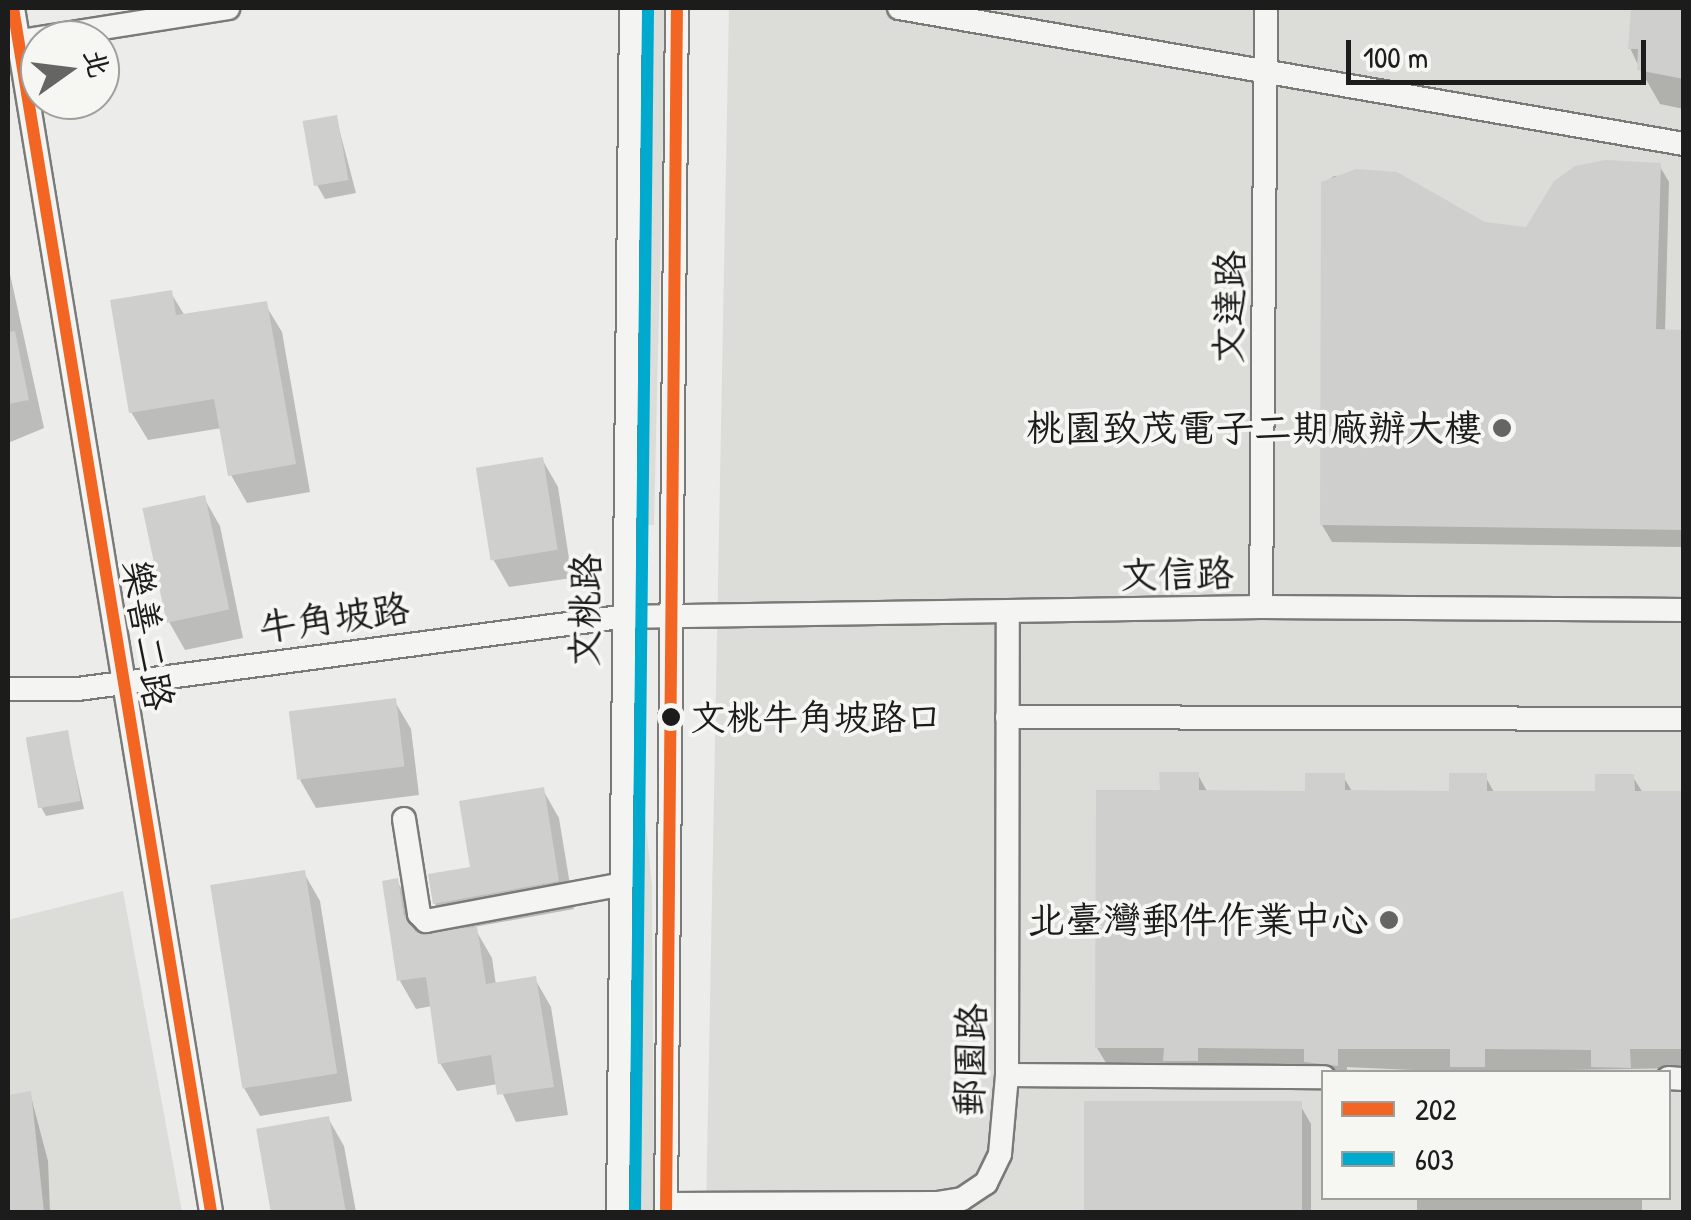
<!DOCTYPE html>
<meta charset="utf-8">
<style>
body{margin:0}
#map{position:relative;width:1691px;height:1220px;overflow:hidden;background:#ececea;font-family:"Patrick Hand","LXGW WenKai TC",sans-serif}
div>[style]{position:absolute}
[style*='--x']{left:calc(var(--x)*1px);top:calc(var(--y)*1px);width:calc(var(--w)*1px);rotate:calc(var(--a)*1deg)}
.built>*{inset:0;background:#dcdcd9}
.shadow>*{inset:0;background:#0003;transform-origin:0 0}
.building>*{inset:0;background:#cfcfce;transform-origin:0 0}
.roads{filter:drop-shadow(2px 0 #7a7a79) drop-shadow(-2px 0 #7a7a79) drop-shadow(0 2px #7a7a79) drop-shadow(0 -2px #7a7a79)}
.minor>*{height:22px;margin:-11px;padding:0 11px;transform-origin:11px;border-radius:11px;background:#f4f4f2}
.bus-1>*{height:12px;margin:-6px;padding:0 6px;transform-origin:6px;border-radius:6px;background:#f26522}
.bus-2>*{height:12px;margin:-6px;padding:0 6px;transform-origin:6px;border-radius:6px;background:#00a9ce}
.dots>*{width:28px;height:28px;translate:-50% -50%;box-sizing:border-box;border:5px solid #f6f6f2;border-radius:50%}
span{translate:-50% -50%;white-space:nowrap;text-align:center;line-height:1.15;-webkit-text-stroke:8px #f6f6f2;paint-order:stroke}
.bus-label{font-size:36px;color:#1c1c1c}
.left{translate:0 -50%;text-align:left}
.street-label{font-size:38px;color:#1c1c1c}
.poi-label{font-size:38px;color:#1c1c1c}
.right{translate:-100% -50%;text-align:right}
.frame{position:absolute;inset:0;border:10px solid #1c1c1c;pointer-events:none}
.legend{position:absolute;left:1321px;top:1070px;width:350px;height:130px;box-sizing:border-box;background:#f6f6f2;border:2px solid #9f9f9c;margin:0;padding:12px 18px;list-style:none;font-size:30px;color:#1c1c1c}
.legend li{display:flex;align-items:center;gap:20px;height:50px}
.legend b{width:50px;border:2px solid #9f9f9c}
.north{position:absolute;left:20px;top:20px;width:100px;height:100px;box-sizing:border-box;background:#f6f6f2;border:2px solid #9f9f9c;border-radius:50%;rotate:76deg;font-size:28px;font-weight:700;line-height:40px;text-align:center;color:#1c1c1c}
.north::after{content:'';display:block;margin:auto;width:35px;height:45px;background:#656564;clip-path:polygon(50% 0,100% 100%,50% 72%,0 100%)}
.scale{position:absolute;left:1346px;top:40px;width:300px;height:45px;box-sizing:border-box;border:5px solid #1c1c1c;border-top:0;padding-left:12px;font-size:30px;line-height:35px;white-space:nowrap;color:#1c1c1c;-webkit-text-stroke:8px #f6f6f2;paint-order:stroke}
</style>
<div id="map">
<div class="built">
<i style="clip-path:polygon(641px 8px,666px 8px,654px 525px,644px 525px,636px 330px)"></i>
<i style="clip-path:polygon(evenodd,729px 8px,1683px 8px,1683px 1212px,706px 1212px,729px 8px,1324px 1072px,1668px 1072px,1668px 1198px,1324px 1198px,1324px 1072px)"></i>
<i style="clip-path:polygon(635px 679px,645px 679px,643px 795px,652px 886px,654px 1212px,640px 1212px,630px 1121px)"></i>
<i style="clip-path:polygon(123px 891px,182px 1212px,8px 1212px,8px 920px)"></i>
</div>
<div class="shadow">
<i style="clip-path:polygon(1633px 8px,1684px 8px,1684px 109px,1660px 104px,1640px 69px,1630px 48px)"></i>
<i style="clip-path:polygon(336px 117px,356px 193px,325px 199px,317px 185px)"></i>
<i style="clip-path:polygon(1659px 165px,1669px 182px,1665px 332px,1684px 332px,1684px 547px,1332px 542px,1322px 525px,1323px 184px,1334px 176px,1396px 174px,1484px 225px,1528px 229px)"></i>
<i style="clip-path:polygon(8px 265px,44px 428px,8px 443px)"></i>
<i style="clip-path:polygon(171px 293px,185px 316px,265px 304px,282px 332px,310px 492px,247px 503px,231px 475px,222px 428px,148px 440px,131px 412px)"></i>
<i style="clip-path:polygon(542px 459px,558px 487px,572px 578px,509px 587px,493px 559px)"></i>
<i style="clip-path:polygon(204px 498px,220px 526px,243px 638px,185px 650px,169px 622px)"></i>
<i style="clip-path:polygon(394px 700px,411px 729px,419px 795px,316px 808px,300px 780px)"></i>
<i style="clip-path:polygon(67px 733px,84px 809px,46px 816px,41px 807px)"></i>
<i style="clip-path:polygon(1198px 775px,1208px 793px,1307px 794px,1343px 776px,1353px 793px,1451px 794px,1485px 776px,1495px 794px,1597px 794px,1633px 777px,1643px 793px,1684px 794px,1684px 1068px,1456px 1072px,1347px 1067px,1347px 1072px,1324px 1072px,1108px 1066px,1097px 1048px,1162px 793px)"></i>
<i style="clip-path:polygon(543px 790px,559px 818px,574px 909px,474px 927px,492px 958px,496px 985px,535px 979px,551px 1007px,568px 1115px,516px 1122px,498px 1084px,457px 1091px,440px 1063px,432px 1006px,416px 1009px,400px 981px,397px 881px,413px 909px,417px 935px,452px 933px,435px 904px,431px 876px,473px 869px)"></i>
<i style="clip-path:polygon(304px 873px,320px 901px,352px 1101px,260px 1116px,244px 1088px)"></i>
<i style="clip-path:polygon(30px 1093px,48px 1161px,50px 1212px,8px 1212px,8px 1098px)"></i>
<i style="clip-path:polygon(1087px 1104px,1300px 1105px,1311px 1124px,1311px 1212px,1086px 1212px)"></i>
<i style="clip-path:polygon(328px 1118px,344px 1146px,356px 1212px,273px 1212px,259px 1131px)"></i>
<i style="left:1417px;top:1198px;width:225px;height:14px"></i>
</div>
<div class="building">
<i style="clip-path:polygon(1631px 8px,1684px 8px,1684px 79px,1637px 70px,1638px 49px,1628px 49px)"></i>
<i style="left:337px;top:115px;width:66px;height:35px;rotate:80deg"></i>
<i style="clip-path:polygon(1605px 160px,1661px 163px,1656px 329px,1684px 330px,1684px 530px,1320px 525px,1321px 182px,1356px 169px,1397px 172px,1485px 222px,1526px 227px,1554px 181px,1575px 166px)"></i>
<i style="clip-path:polygon(172px 290px,176px 315px,267px 301px,296px 464px,228px 476px,214px 399px,129px 413px,110px 300px)"></i>
<i style="clip-path:polygon(15px 331px,29px 400px,8px 404px,8px 332px)"></i>
<i style="left:543px;top:457px;width:94px;height:68px;rotate:81deg"></i>
<i style="left:205px;top:495px;width:117px;height:64px;rotate:78deg"></i>
<i style="left:396px;top:698px;width:69px;height:108px;rotate:83deg"></i>
<i style="left:68px;top:730px;width:72px;height:43px;rotate:80deg"></i>
<i style="clip-path:polygon(1159px 772px,1199px 772px,1199px 790px,1305px 791px,1305px 773px,1345px 773px,1345px 790px,1449px 791px,1449px 773px,1487px 773px,1487px 791px,1595px 791px,1595px 774px,1634px 774px,1635px 791px,1684px 791px,1684px 1049px,1630px 1049px,1631px 1068px,1591px 1067px,1591px 1050px,1485px 1049px,1485px 1067px,1450px 1067px,1450px 1049px,1338px 1049px,1338px 1066px,1304px 1062px,1304px 1049px,1198px 1048px,1198px 1061px,1163px 1061px,1164px 1048px,1095px 1048px,1096px 790px,1160px 790px)"></i>
<i style="clip-path:polygon(544px 787px,559px 881px,433px 904px,428px 874px,470px 867px,459px 801px)"></i>
<i style="left:305px;top:870px;width:206px;height:96px;rotate:81deg"></i>
<i style="clip-path:polygon(398px 878px,404px 916px,416px 932px,477px 927px,486px 984px,536px 976px,554px 1087px,497px 1095px,491px 1055px,438px 1064px,426px 977px,397px 981px,382px 881px)"></i>
<i style="clip-path:polygon(31px 1091px,44px 1212px,8px 1212px,8px 1095px)"></i>
<i style="left:1084px;top:1101px;width:218px;height:111px"></i>
<i style="left:329px;top:1116px;width:97px;height:74px;rotate:80deg"></i>
</div>
<div class="roads">
<div class="minor">
<i style="--x:13;--y:8;--w:1220;--a:80.66"></i>
<i style="--x:899;--y:8;--w:797;--a:9.83"></i>
<i style="--x:8;--y:43;--w:223;--a:-9"></i>
<i style="--x:1261;--y:607;--w:599;--a:-89.52"></i>
<i style="--x:8;--y:689;--w:70;--a:0"></i>
<i style="--x:78;--y:689;--w:547;--a:-7.57"></i>
<i style="--x:620;--y:617;--w:641;--a:-0.89"></i>
<i style="--x:1261;--y:607;--w:423;--a:0.4"></i>
<i style="--x:1007;--y:717;--w:677;--a:0.17"></i>
<i style="--x:404;--y:819;--w:96;--a:81"></i>
<i style="--x:419;--y:914;--w:10;--a:45"></i>
<i style="--x:426;--y:921;--w:196;--a:-10.6"></i>
<i style="--x:1007;--y:1075;--w:317;--a:0.4"></i>
<i style="--x:1668;--y:1078;--w:16;--a:4"></i>
<i style="--x:666;--y:1204;--w:271;--a:-0.2"></i>
<i style="--x:937;--y:1203;--w:25;--a:-9"></i>
<i style="--x:962;--y:1199;--w:29;--a:-34"></i>
<i style="--x:986;--y:1183;--w:32;--a:-64"></i>
<i style="--x:1000;--y:1154;--w:79;--a:-84.9"></i>
<i style="--x:1007;--y:1075;--w:464;--a:-89.9"></i>
<i style="--x:618;--y:1212;--w:1204;--a:-89.38"></i>
<i style="--x:666;--y:1212;--w:1204;--a:-89.48"></i>
</div>
</div>
<div class="bus-1">
<i style="--x:13;--y:8;--w:1220;--a:80.66"></i>
<i style="--x:666;--y:1212;--w:1204;--a:-89.48"></i>
</div>
<div class="bus-2">
<i style="--x:635;--y:1212;--w:1204;--a:-89.38"></i>
</div>
<div class="dots">
<i style="left:1502px;top:428px;background:#656564"></i>
<i style="left:671px;top:717px;background:#1c1c1c"></i>
<i style="left:1389px;top:920px;background:#656564"></i>
</div>
<div class="bus-label">
<span class="left" style="left:690px;top:717px">文桃牛角坡路口</span>
</div>
<div class="street-label">
<span style="left:1229px;top:307px;rotate:-89deg">文達路</span>
<span style="left:1177px;top:574px;rotate:-1deg">文信路</span>
<span style="left:585px;top:610px;rotate:-89deg">文桃路</span>
<span style="left:334px;top:618px;rotate:-8deg">牛角坡路</span>
<span style="left:148px;top:635px;rotate:81deg">樂善二路</span>
<span style="left:970px;top:1060px;rotate:-88deg">郵園路</span>
</div>
<div class="poi-label">
<span class="right" style="left:1482px;top:428px">桃園致茂電子二期廠辦大樓</span>
<span class="right" style="left:1369px;top:920px">北臺灣郵件作業中心</span>
</div>
<div class="frame"></div>
<ul class="legend">
<li><b style="height:12px;background:#f26522"></b>202</li>
<li><b style="height:12px;background:#00a9ce"></b>603</li>
</ul>
<div class="north">北</div>
<div class="scale">100 m</div>
</div>
